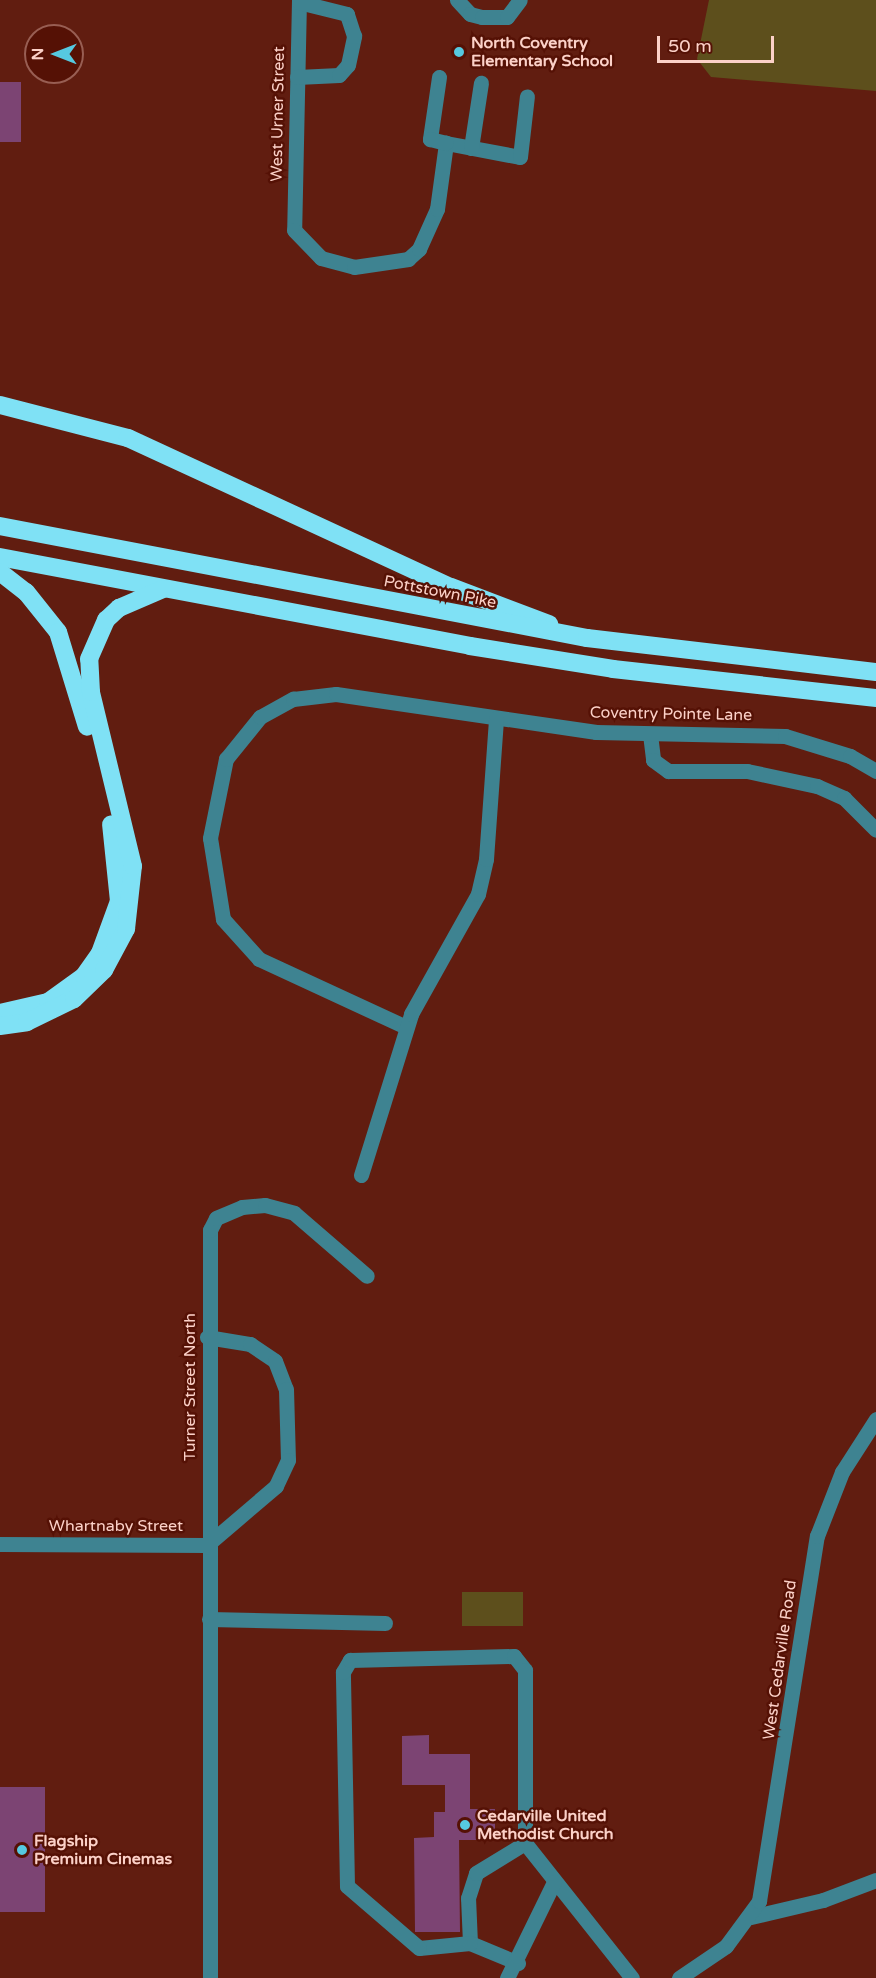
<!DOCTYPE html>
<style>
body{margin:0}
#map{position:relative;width:876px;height:1978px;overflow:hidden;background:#611d10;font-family:"Varela Round",sans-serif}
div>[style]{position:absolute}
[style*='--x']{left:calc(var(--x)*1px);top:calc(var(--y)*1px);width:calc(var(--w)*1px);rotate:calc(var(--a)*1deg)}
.green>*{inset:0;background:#5d4f1c;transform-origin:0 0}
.building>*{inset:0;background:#7c4473;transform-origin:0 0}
.minor>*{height:15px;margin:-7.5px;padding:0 7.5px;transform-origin:7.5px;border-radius:7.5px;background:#3e8391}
.highway>*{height:18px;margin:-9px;padding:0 9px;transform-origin:9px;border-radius:9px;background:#7fe1f5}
.dots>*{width:16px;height:16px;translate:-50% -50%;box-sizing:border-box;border:3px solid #551105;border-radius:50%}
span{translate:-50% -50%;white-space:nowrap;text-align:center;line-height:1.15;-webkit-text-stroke:5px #551105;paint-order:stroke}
.poi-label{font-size:16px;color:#fcd1c8;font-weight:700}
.left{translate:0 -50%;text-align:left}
.street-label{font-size:16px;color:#fcd1c8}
.north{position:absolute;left:24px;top:24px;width:60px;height:60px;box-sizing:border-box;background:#551105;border:2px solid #985e53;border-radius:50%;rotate:270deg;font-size:16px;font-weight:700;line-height:24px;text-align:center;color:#fcd1c8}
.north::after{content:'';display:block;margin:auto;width:21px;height:27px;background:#56c9e0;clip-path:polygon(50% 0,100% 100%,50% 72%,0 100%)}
.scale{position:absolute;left:657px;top:36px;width:117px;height:27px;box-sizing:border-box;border:3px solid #fcd1c8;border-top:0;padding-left:8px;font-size:18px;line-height:21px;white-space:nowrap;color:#fcd1c8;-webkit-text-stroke:4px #551105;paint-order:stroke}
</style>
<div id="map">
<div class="green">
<i style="clip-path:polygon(709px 0,876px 0,876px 91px,711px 77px,697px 59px)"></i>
<i style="left:462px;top:1592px;width:61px;height:34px"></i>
</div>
<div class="building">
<i style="left:0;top:82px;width:21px;height:60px"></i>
<i style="clip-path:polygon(429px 1735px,429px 1754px,470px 1754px,470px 1809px,495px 1809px,495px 1840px,459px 1840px,460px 1932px,415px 1932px,414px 1838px,434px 1837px,434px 1812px,445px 1812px,445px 1785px,402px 1785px,402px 1736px)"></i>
<i style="left:0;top:1787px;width:45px;height:125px"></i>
</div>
<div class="minor">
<i style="--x:299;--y:0;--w:230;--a:91.2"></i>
<i style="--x:294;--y:230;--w:39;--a:46"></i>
<i style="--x:321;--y:258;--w:34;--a:15"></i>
<i style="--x:354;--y:267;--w:55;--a:-8.4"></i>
<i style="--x:408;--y:259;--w:15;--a:-42"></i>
<i style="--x:419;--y:249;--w:44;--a:-65.8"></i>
<i style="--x:437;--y:209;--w:67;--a:-82.2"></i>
<i style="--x:446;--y:143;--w:75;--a:10.7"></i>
<i style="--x:520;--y:157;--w:61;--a:-83.5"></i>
<i style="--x:457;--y:0;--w:19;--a:47"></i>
<i style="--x:470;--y:14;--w:12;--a:14"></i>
<i style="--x:482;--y:17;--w:25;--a:0"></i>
<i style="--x:507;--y:17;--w:21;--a:-53"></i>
<i style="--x:297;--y:77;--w:42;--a:-2.7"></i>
<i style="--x:339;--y:75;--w:13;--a:-48"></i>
<i style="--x:348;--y:65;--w:30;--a:-78"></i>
<i style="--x:354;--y:36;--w:23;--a:-108"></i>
<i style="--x:347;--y:14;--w:49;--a:-166"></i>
<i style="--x:439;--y:77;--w:63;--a:98.3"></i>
<i style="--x:430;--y:139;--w:16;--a:14"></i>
<i style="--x:471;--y:148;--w:66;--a:-81.3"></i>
<i style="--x:650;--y:734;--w:26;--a:83"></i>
<i style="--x:653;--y:760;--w:19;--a:36"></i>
<i style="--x:668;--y:771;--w:79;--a:0"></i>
<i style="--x:747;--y:771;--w:72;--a:12.1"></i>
<i style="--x:817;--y:786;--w:30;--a:24"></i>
<i style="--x:844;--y:798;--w:45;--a:45"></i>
<i style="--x:406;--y:1027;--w:162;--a:-155.2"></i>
<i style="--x:259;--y:959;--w:54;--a:-132"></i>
<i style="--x:223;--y:919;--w:82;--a:-99.1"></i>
<i style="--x:210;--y:838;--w:81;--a:-78.6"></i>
<i style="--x:226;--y:759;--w:54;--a:-51"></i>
<i style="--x:260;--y:717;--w:38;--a:-29"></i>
<i style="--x:293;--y:699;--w:43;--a:-6.6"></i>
<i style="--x:336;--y:694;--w:263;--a:8.3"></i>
<i style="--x:596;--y:732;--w:189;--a:1.2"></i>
<i style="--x:785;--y:736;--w:68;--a:17.1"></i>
<i style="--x:850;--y:756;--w:30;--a:30"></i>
<i style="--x:361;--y:1175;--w:169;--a:-72.7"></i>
<i style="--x:411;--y:1014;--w:137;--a:-60.8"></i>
<i style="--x:478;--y:894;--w:36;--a:-77"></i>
<i style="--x:486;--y:859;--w:141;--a:-85.9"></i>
<i style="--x:207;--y:1337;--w:44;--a:9.2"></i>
<i style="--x:250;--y:1344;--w:30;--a:34"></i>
<i style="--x:275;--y:1361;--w:30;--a:69"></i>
<i style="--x:286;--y:1389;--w:71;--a:88.4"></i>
<i style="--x:288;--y:1460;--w:29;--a:115"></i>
<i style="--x:276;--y:1486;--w:91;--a:139.5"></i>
<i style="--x:0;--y:1544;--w:207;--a:0.3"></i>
<i style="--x:209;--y:1619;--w:176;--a:1.3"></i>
<i style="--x:751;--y:1917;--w:74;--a:-13.3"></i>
<i style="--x:823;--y:1900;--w:57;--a:-20.7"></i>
<i style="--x:470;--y:1943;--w:45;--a:-92.5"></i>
<i style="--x:468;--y:1898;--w:26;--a:-72"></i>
<i style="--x:476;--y:1873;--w:57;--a:-31.5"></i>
<i style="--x:518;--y:1963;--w:52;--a:-157.4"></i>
<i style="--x:470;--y:1943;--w:51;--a:174.4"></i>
<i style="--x:419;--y:1948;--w:95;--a:-139.3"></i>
<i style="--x:347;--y:1886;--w:214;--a:-91.1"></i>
<i style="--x:343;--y:1672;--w:14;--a:-60"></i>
<i style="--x:350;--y:1660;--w:164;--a:-1.4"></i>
<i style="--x:514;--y:1656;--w:18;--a:52"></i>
<i style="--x:525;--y:1670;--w:173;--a:90"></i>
<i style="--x:525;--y:1843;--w:172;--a:51.6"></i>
<i style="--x:210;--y:1978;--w:748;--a:-90"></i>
<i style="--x:210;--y:1230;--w:13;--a:-63"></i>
<i style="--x:216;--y:1218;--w:28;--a:-23"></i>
<i style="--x:242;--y:1207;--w:23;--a:-5"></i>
<i style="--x:265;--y:1205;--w:30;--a:15"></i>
<i style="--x:294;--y:1213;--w:96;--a:40.8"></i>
<i style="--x:507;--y:1978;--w:107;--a:-63.9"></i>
<i style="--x:679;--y:1978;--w:57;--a:-34.2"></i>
<i style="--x:726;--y:1946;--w:56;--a:-53.7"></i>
<i style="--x:759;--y:1901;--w:370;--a:-81"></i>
<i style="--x:817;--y:1536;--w:69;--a:-68.7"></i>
<i style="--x:842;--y:1472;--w:63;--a:-57.3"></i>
</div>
<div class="highway">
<i style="--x:0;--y:405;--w:132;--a:14.5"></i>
<i style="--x:128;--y:438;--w:356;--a:24.8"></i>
<i style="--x:451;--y:587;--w:105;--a:20.7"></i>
<i style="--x:0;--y:526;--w:598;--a:10.8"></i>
<i style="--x:587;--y:638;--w:291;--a:6.7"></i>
<i style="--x:0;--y:557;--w:478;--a:10.7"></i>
<i style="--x:470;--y:646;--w:145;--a:9.1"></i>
<i style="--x:613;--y:669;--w:265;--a:6.3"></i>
<i style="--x:0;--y:572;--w:33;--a:38"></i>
<i style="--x:26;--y:592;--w:51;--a:51.3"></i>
<i style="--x:58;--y:632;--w:99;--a:73"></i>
<i style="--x:0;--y:1013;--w:49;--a:-12.9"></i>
<i style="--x:48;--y:1002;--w:44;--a:-35.8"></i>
<i style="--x:84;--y:976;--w:28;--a:-55"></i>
<i style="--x:100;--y:953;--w:55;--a:-69.9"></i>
<i style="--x:119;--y:901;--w:77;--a:-95.9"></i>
<i style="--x:0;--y:1026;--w:27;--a:-8"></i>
<i style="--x:27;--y:1022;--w:52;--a:-26.1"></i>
<i style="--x:74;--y:999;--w:42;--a:-44"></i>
<i style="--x:104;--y:970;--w:47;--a:-61.8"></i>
<i style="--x:126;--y:929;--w:63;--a:-83.7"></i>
<i style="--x:133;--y:866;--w:179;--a:-103.6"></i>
<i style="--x:91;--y:692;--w:33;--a:-93"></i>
<i style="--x:89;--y:659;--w:43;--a:-66.4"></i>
<i style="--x:106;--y:620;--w:18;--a:-43"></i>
<i style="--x:119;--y:608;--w:48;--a:-23.4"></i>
</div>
<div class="dots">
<i style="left:459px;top:52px;background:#56c9e0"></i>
<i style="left:465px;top:1825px;background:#56c9e0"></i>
<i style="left:22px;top:1850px;background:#56c9e0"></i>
</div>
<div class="poi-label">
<span class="left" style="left:471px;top:52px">North Coventry<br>Elementary School</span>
<span class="left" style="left:477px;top:1825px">Cedarville United<br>Methodist Church</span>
<span class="left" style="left:34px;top:1850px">Flagship<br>Premium Cinemas</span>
</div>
<div class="street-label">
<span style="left:278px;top:114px;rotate:-89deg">West Urner Street</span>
<span style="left:440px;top:592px;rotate:11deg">Pottstown Pike</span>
<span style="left:671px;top:714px;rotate:1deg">Coventry Pointe Lane</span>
<span style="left:190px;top:1387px;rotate:-90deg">Turner Street North</span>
<span style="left:116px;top:1526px">Whartnaby Street</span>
<span style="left:780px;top:1660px;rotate:-82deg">West Cedarville Road</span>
</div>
<div class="north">N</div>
<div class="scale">50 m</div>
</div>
